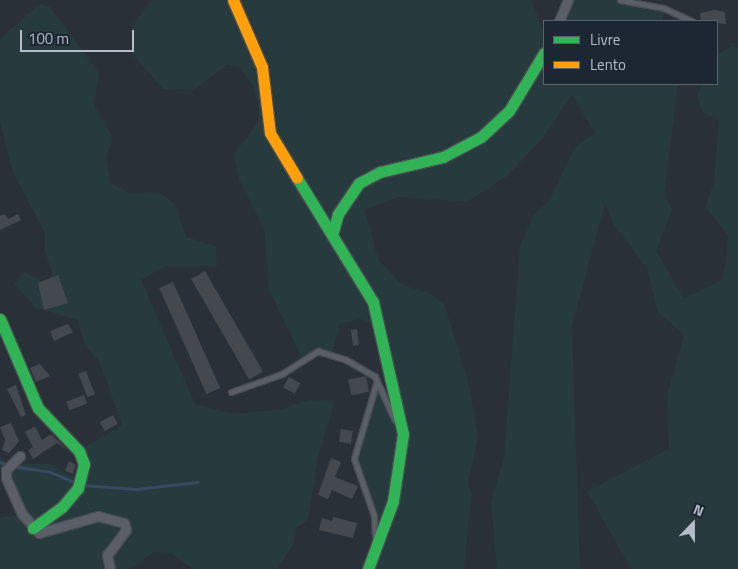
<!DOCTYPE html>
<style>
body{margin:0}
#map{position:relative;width:738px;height:569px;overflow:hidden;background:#2a3038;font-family:"Titillium Web",sans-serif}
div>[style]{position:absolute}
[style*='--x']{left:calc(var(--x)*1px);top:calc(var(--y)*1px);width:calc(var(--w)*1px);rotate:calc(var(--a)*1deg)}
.green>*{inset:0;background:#273a3e}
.stream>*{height:2.5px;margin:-1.25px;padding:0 1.25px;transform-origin:1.25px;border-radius:1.25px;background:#384963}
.building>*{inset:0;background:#444950;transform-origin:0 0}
.roads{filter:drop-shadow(1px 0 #484c53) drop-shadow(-1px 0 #484c53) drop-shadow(0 1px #484c53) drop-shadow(0 -1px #484c53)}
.lane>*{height:4.5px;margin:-2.25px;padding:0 2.25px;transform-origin:2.25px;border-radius:2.25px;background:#5a5e66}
.street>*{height:9px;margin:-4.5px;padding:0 4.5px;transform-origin:4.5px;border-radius:4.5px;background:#5a5e66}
.fast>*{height:11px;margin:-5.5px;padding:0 5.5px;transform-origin:5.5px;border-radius:5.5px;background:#30b455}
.slow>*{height:11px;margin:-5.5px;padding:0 5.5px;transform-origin:5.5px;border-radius:5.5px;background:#ff9f0a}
span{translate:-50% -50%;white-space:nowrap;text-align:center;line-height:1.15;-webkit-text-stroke:4px #1d2633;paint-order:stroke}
.legend{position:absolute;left:543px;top:20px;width:175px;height:65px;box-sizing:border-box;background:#1d2633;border:1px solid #59626f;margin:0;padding:6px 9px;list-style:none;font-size:15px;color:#b4bcc9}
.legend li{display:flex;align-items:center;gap:10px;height:25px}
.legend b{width:25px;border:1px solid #59626f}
.north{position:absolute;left:668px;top:499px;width:50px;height:50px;-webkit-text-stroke:4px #1d2633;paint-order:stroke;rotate:22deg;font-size:14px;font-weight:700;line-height:20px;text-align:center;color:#b4bcc9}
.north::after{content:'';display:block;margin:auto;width:18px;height:22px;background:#b4bcc9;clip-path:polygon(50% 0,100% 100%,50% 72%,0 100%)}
.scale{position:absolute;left:20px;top:30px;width:114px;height:22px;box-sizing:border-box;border:2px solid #b4bcc9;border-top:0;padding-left:6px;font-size:15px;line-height:18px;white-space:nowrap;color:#b4bcc9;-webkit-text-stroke:4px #1d2633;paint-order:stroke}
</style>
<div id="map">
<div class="green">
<i style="clip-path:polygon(151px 0,531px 0,544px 32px,544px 84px,678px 84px,664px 195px,672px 210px,656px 251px,684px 298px,720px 281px,726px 262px,728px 235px,705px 207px,714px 183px,719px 120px,703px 112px,697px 98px,702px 84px,717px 84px,717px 55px,732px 46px,738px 48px,738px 569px,631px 569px,587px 491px,669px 449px,667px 395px,684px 335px,658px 312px,647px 268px,613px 223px,605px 203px,572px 326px,580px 569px,497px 569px,491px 503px,504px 458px,520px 246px,534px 214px,549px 201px,575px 147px,595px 133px,572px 95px,544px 137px,507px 176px,467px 202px,398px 197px,365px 210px,378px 259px,402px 285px,429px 293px,444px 303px,469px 385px,478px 437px,468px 484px,472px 494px,464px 569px,368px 569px,376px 554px,374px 516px,354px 459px,377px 381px,402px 432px,378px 325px,360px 319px,340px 324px,332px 353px,318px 351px,302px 358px,269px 290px,264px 229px,239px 179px,234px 154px,258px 122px,259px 106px,253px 86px,240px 67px,227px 65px,193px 90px,163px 89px,133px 55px,132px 27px)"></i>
<i style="clip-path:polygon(568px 0,620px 0,664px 8px,663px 21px,559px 21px)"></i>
<i style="clip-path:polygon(39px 4px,50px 7px,99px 73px,94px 105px,113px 137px,106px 157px,111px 183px,131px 194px,158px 192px,175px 204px,186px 237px,216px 246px,217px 266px,165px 266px,141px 280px,195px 404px,234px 414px,282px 409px,309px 400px,335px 401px,318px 457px,308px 520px,297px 527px,293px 545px,276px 569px,193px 569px,171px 553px,154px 552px,129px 569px,0 569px,0 518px,22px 514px,6px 470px,0 467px,0 457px,10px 464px,50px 464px,81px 482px,79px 451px,122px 425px,99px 361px,85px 346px,78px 320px,35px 307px,14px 285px,23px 271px,46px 284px,52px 273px,45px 251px,45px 233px,13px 172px,0 122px,0 39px)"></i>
</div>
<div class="stream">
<i style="--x:0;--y:462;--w:8;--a:23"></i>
<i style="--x:13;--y:466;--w:37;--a:9"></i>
<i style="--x:50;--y:472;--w:27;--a:22"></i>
<i style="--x:82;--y:485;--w:54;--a:4.2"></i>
<i style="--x:136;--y:489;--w:62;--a:-6.4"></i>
</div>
<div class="building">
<i style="clip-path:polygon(715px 10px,725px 12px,726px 24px,701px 21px,700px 13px)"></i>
<i style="clip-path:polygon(5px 214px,8px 219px,18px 214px,21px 220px,0 230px,0 216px)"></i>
<i style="left:205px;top:271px;width:116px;height:16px;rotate:60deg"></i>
<i style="clip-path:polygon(58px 275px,68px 303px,44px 310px,38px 283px)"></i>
<i style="left:173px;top:282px;width:116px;height:15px;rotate:66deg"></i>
<i style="clip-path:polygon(68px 324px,73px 332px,54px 341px,50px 331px)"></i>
<i style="left:357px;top:329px;width:16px;height:6px;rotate:83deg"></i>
<i style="clip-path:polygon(40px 364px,50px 376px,36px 382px,30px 368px)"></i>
<i style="left:86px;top:371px;width:25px;height:8px;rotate:69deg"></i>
<i style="left:366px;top:376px;width:16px;height:18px;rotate:79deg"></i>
<i style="left:289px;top:377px;width:13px;height:12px;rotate:29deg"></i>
<i style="clip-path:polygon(16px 385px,26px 415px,21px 417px,7px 389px)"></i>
<i style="left:84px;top:395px;width:9px;height:19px;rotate:69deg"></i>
<i style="left:113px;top:415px;width:10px;height:15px;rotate:61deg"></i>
<i style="clip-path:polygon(11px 423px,19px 441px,9px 453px,2px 450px,5px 440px,0 427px)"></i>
<i style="clip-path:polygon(35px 426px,42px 440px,51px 434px,67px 450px,57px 443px,33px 459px,28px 450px,33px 447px,25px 432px)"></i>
<i style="left:341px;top:429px;width:12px;height:13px;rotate:9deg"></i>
<i style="clip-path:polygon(331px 458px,341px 462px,335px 477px,358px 486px,352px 499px,332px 490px,328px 499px,318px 495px)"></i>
<i style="clip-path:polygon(69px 461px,76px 465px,73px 474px,65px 471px)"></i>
<i style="clip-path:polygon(333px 517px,357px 523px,353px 538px,319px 530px,322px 518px,332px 521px)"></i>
</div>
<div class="roads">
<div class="lane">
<i style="--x:620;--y:0;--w:45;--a:10.3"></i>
<i style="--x:664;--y:8;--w:31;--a:25"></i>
<i style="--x:231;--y:392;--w:54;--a:-19.4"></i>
<i style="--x:282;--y:374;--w:43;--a:-32.6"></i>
<i style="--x:318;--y:351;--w:28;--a:17"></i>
<i style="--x:345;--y:359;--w:34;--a:30"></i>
<i style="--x:375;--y:376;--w:48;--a:65.6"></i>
<i style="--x:375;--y:537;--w:21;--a:-93"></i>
<i style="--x:374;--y:516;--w:60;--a:-109.3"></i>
<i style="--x:354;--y:459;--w:81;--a:-73.6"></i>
</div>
<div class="street">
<i style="--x:559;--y:21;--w:23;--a:-67"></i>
<i style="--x:20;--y:456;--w:20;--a:135"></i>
<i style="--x:6;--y:470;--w:8;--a:90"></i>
<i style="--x:6;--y:478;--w:39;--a:66"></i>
<i style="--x:22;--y:514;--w:25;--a:48"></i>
<i style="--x:39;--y:533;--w:61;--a:-16.1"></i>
<i style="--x:98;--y:516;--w:27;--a:15"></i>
<i style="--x:124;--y:523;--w:7;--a:74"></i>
<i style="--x:126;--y:530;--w:31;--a:127"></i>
<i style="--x:107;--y:555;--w:14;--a:78"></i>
</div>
<div class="fast">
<i style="--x:297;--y:178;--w:145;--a:58.5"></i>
<i style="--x:373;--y:302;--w:135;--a:77.2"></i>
<i style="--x:403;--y:434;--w:68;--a:98.5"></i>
<i style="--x:393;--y:501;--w:72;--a:110.2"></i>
<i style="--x:332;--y:235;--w:22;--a:-74"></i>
<i style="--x:338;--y:214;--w:37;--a:-56"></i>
<i style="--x:359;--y:183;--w:24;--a:-28"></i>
<i style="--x:380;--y:172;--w:65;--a:-13.4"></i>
<i style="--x:443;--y:157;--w:43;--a:-27.8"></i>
<i style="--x:481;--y:137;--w:38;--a:-43"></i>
<i style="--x:509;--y:111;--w:68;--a:-58.9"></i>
<i style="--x:0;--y:319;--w:97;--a:66.9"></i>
<i style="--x:38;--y:408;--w:59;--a:46.4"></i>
<i style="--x:79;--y:451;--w:14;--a:69"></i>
<i style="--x:84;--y:464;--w:25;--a:104"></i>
<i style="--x:78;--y:488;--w:25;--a:130"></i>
<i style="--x:62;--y:507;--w:36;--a:144"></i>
</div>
<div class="slow">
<i style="--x:233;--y:0;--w:73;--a:66.6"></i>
<i style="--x:262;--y:67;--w:66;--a:83.1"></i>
<i style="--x:270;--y:133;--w:52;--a:59"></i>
</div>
</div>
<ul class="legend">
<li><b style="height:6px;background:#30b455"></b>Livre</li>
<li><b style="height:6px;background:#ff9f0a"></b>Lento</li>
</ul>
<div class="north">N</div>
<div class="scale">100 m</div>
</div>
